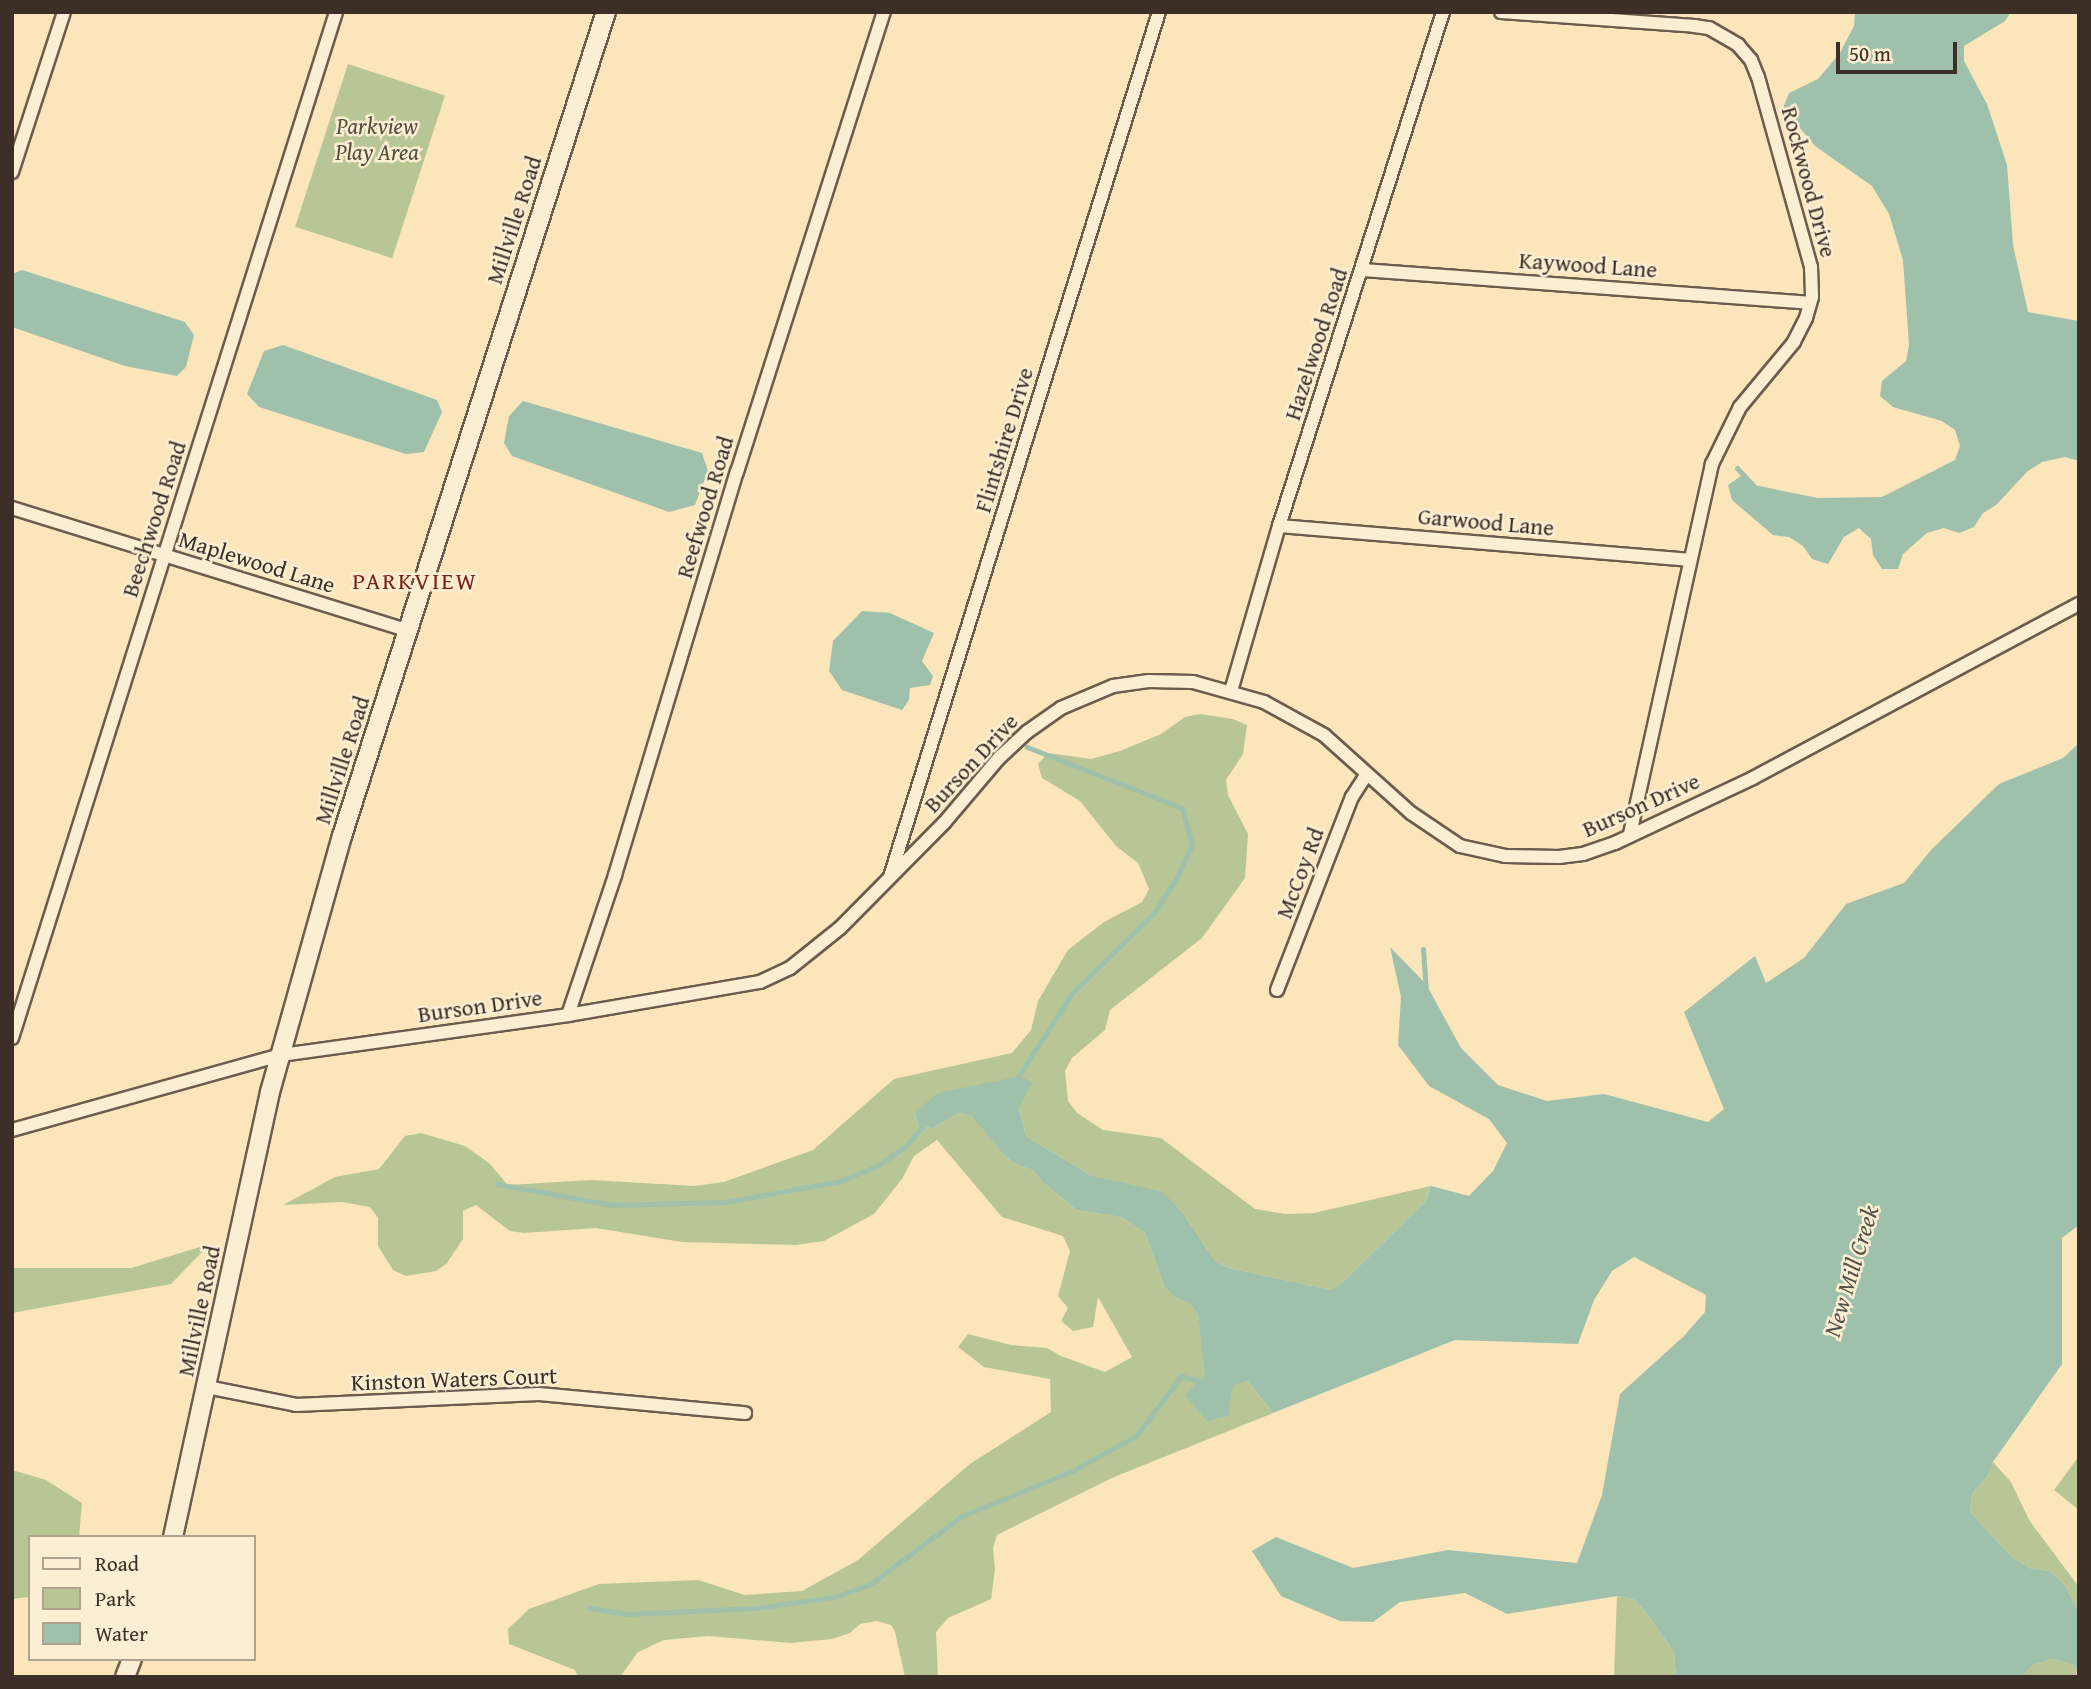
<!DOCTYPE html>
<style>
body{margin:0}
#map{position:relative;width:2091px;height:1689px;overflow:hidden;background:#fbe5bb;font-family:"Gentium Book Plus",serif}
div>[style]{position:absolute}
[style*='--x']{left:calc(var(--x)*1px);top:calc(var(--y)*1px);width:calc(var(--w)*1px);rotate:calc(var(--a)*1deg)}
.green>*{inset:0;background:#b8c695;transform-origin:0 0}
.water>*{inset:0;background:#9fc0ab}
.stream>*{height:5px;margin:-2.5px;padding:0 2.5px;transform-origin:2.5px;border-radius:2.5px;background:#9fc0ab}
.roads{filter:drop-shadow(2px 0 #6c5c4d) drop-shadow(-2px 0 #6c5c4d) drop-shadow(0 2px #6c5c4d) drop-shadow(0 -2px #6c5c4d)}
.street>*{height:12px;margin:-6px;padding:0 6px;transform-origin:6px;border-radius:6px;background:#fceed3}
.secondary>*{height:18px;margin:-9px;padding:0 9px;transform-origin:9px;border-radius:9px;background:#fceed3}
span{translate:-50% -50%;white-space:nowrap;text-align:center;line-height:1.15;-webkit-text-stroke:5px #fceed3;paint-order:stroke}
.park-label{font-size:23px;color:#554d3e;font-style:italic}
.street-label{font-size:23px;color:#3c2f28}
.neighbourhood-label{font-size:24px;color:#7a1f14;letter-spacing:2px}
.water-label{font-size:24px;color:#555349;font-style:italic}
.frame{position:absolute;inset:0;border:14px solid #3c2f28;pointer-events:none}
.legend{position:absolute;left:28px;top:1535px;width:228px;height:126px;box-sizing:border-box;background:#fceed3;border:2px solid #afa28f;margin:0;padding:9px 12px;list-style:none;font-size:21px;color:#3c2f28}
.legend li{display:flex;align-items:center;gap:14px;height:35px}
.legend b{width:35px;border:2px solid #afa28f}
.scale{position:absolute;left:1836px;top:42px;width:121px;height:32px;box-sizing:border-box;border:4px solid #3c2f28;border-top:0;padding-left:9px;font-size:21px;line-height:24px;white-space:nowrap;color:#3c2f28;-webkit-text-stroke:5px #fceed3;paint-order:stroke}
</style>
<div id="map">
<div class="green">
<i style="left:348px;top:64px;width:102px;height:171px;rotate:18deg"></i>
<i style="clip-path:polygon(1200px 714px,1233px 719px,1247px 725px,1243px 754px,1226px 780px,1228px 795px,1248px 834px,1245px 878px,1202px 938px,1110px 1010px,1105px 1030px,1072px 1058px,1065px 1071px,1068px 1101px,1077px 1113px,1103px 1130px,1161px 1138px,1255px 1209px,1285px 1214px,1314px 1213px,1431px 1186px,1426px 1201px,1344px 1281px,1331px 1290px,1229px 1268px,1215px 1261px,1183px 1213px,1163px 1193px,1090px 1175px,1026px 1136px,1019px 1108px,915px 1112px,919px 1127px,933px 1128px,959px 1113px,974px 1117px,1002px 1153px,1014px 1163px,1034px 1171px,1042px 1182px,1077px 1210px,1121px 1217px,1145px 1233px,1165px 1288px,1176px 1298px,1189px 1303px,1198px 1315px,1206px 1374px,1185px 1396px,1248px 1381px,1273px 1413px,1114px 1477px,997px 1535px,993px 1548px,995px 1569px,991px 1599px,948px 1618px,936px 1632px,938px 1677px,905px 1677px,895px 1632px,891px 1625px,877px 1621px,860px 1624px,850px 1633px,832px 1639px,790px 1643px,708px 1636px,664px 1640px,638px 1652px,620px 1677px,578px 1677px,575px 1670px,509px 1644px,508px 1629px,529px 1609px,599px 1584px,698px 1580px,745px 1595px,802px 1591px,858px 1560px,970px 1464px,1051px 1412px,1050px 1379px,984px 1367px,958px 1347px,968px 1334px,1011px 1345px,1047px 1348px,1061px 1356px,1105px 1372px,1132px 1357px,1098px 1297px,1093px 1327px,1073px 1331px,1061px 1321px,1068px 1308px,1058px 1296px,1070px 1251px,1063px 1236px,1002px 1217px,937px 1140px,914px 1156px,902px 1179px,874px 1214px,824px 1241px,796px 1245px,682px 1242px,596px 1228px,524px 1233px,510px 1231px,476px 1205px,463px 1211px,463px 1239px,447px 1263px,436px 1271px,406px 1276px,393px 1270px,378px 1246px,378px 1218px,370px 1207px,342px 1202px,283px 1205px,335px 1177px,379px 1169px,405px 1136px,421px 1133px,465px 1146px,489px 1163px,508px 1185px,591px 1180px,694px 1186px,724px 1182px,813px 1150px,894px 1079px,1012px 1053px,1031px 1030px,1038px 1001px,1068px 950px,1104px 922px,1142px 902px,1149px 889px,1138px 863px,1116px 846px,1080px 801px,1042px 778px,1038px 764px,1048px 753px,1091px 759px,1120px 751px,1161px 734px,1185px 717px)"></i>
<i style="clip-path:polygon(210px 1244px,171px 1284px,12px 1313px,12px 1268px,131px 1268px)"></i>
<i style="clip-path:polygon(2079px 1456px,2079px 1510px,2054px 1490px)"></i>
<i style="clip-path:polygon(1993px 1462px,2011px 1482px,2029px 1520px,2079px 1587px,2079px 1613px,2065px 1585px,2050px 1571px,2029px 1568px,2012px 1557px,1970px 1512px,1973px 1492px,1988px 1476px)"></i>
<i style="clip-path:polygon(12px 1470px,46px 1480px,82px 1503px,79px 1537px,30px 1537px,30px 1597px,12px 1599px)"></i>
<i style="clip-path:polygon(1617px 1596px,1633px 1599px,1645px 1611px,1674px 1652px,1676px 1677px,1614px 1677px)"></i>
<i style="clip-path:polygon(2053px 1659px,2075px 1665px,2077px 1677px,2022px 1677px,2033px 1665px)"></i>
</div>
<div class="water">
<i style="clip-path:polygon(1855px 12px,2011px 12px,2005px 21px,1964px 46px,1964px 61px,1987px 104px,2007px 165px,2013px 245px,2028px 312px,2079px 321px,2079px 461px,2065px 457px,2042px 462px,2028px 471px,1996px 505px,1983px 513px,1974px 527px,1959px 533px,1944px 528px,1927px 533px,1903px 554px,1898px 569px,1882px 569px,1873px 555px,1871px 539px,1859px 528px,1844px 537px,1828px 564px,1812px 559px,1803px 546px,1789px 537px,1773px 535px,1732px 500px,1728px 485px,1741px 476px,1754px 485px,1818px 498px,1882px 497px,1955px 460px,1960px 446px,1955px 430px,1942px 421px,1893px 407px,1880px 396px,1882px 381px,1906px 361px,1909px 345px,1903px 260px,1889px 214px,1872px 186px,1815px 146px,1783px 108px,1789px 93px,1818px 79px,1840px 53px,1854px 26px)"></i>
<i style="clip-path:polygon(22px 270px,185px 322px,194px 335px,186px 367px,177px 376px,125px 366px,12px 327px,12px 274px)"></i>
<i style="clip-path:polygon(283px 345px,437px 400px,442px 412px,424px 452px,406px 454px,259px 407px,247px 394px,264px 351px)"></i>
<i style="clip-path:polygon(523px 401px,702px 453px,708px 471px,695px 505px,669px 512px,512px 456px,504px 443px,509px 416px)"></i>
<i style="clip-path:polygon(862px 611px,890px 613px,934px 633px,922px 661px,933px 676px,930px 685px,910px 688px,909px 700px,902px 710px,842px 690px,829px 671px,833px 641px)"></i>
<i style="clip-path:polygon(2079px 743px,2079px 1225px,2062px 1238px,2062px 1364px,1993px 1462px,1988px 1476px,1973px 1492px,1970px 1512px,2012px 1557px,2029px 1568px,2050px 1571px,2065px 1585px,2079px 1613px,2079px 1677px,2074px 1665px,2053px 1659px,2033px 1665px,2022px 1677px,1676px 1677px,1674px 1652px,1645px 1611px,1633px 1599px,1617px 1596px,1507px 1614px,1465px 1593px,1400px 1602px,1373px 1622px,1340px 1621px,1281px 1596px,1252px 1551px,1276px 1537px,1353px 1568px,1448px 1550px,1577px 1563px,1602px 1495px,1620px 1394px,1684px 1336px,1705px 1312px,1706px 1295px,1634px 1257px,1612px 1271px,1594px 1300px,1578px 1344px,1455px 1340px,1273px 1413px,1248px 1381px,1233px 1385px,1228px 1416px,1207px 1421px,1185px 1395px,1205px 1374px,1198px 1315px,1189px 1303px,1176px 1298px,1165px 1288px,1145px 1233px,1121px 1217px,1077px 1210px,1042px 1182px,1034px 1171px,1014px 1163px,1002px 1153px,973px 1117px,959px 1113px,933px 1128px,919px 1127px,915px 1112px,938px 1093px,1021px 1076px,1032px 1083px,1019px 1108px,1026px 1136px,1090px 1175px,1163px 1192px,1183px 1213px,1215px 1261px,1229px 1268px,1331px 1290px,1344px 1281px,1426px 1201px,1431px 1186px,1469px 1196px,1493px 1171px,1507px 1143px,1489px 1119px,1429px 1086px,1398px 1045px,1401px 997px,1390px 947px,1426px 984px,1461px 1048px,1498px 1085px,1547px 1101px,1604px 1094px,1708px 1122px,1724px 1109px,1684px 1012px,1755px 956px,1766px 983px,1804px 958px,1846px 904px,1904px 883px,1931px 850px,1999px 784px,2063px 758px)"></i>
</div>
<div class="stream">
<i style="--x:1737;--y:468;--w:25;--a:47"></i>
<i style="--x:1423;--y:949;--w:39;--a:86"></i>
<i style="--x:1016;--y:1080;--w:103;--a:-57.2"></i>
<i style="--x:1072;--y:993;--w:116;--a:-44.3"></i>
<i style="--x:1155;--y:912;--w:39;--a:-58"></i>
<i style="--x:1176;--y:879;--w:38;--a:-65"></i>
<i style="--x:1192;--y:845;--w:38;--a:-105"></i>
<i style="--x:1182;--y:808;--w:167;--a:-158.5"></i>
<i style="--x:497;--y:1184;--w:117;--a:10.3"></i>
<i style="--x:612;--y:1205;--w:114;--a:-1.5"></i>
<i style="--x:726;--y:1202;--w:116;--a:-10.4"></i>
<i style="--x:840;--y:1181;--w:38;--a:-22"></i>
<i style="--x:875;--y:1167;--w:37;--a:-34"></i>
<i style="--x:906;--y:1146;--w:30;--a:-50"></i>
<i style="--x:590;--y:1608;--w:38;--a:9"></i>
<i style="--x:628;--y:1614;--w:128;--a:-2.7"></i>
<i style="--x:756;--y:1608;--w:79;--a:-8"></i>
<i style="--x:834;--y:1597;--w:37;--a:-19"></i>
<i style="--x:869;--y:1585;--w:116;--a:-36.6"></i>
<i style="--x:962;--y:1516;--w:117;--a:-22.2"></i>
<i style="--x:1070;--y:1472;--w:75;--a:-28.6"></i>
<i style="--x:1136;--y:1436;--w:75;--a:-53.1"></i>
<i style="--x:1181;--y:1376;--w:23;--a:15"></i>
</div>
<div class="roads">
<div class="street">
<i style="--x:1501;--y:12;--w:194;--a:4.1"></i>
<i style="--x:1694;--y:26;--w:15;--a:8"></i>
<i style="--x:1709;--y:28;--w:34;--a:30"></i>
<i style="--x:1738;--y:45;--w:20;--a:49"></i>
<i style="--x:1751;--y:60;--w:18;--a:68"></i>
<i style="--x:1758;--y:77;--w:197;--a:74.4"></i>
<i style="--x:1811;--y:267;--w:30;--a:88"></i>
<i style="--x:1812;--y:297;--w:22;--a:106"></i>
<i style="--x:1806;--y:318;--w:27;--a:117"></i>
<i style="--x:1794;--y:342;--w:85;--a:129.7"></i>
<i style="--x:1740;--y:407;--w:64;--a:116.2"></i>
<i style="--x:1712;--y:464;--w:380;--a:102.5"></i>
<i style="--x:12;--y:172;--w:168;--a:-72"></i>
<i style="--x:1362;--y:270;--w:449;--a:4.2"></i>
<i style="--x:12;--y:508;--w:416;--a:17.2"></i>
<i style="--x:1279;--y:526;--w:411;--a:4.7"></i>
<i style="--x:1231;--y:691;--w:172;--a:-73.8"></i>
<i style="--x:1279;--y:526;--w:540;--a:-72.3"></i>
<i style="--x:890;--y:877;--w:906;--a:-72.73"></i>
<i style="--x:1277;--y:990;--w:207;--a:-68.8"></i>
<i style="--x:1352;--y:797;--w:27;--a:-57"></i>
<i style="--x:568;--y:1015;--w:148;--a:-71.4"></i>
<i style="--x:615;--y:875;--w:421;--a:-73.2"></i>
<i style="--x:737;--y:472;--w:483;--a:-72.3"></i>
<i style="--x:12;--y:1038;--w:1076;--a:-72.47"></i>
<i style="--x:12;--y:1130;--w:279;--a:-15.6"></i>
<i style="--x:281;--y:1055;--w:290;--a:-7.9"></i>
<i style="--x:568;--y:1015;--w:195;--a:-9.8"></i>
<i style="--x:760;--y:982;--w:33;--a:-25"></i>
<i style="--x:790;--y:968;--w:64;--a:-38.7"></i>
<i style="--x:840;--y:928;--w:148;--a:-45.3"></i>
<i style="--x:944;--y:823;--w:85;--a:-49.8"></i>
<i style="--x:999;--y:758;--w:38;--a:-43"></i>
<i style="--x:1027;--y:732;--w:42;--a:-35.2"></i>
<i style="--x:1061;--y:708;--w:56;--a:-22.9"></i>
<i style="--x:1113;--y:686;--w:36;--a:-8"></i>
<i style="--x:1149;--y:681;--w:44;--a:1.3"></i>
<i style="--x:1193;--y:682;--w:74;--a:15.7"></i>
<i style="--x:1264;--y:702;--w:68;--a:28.8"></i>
<i style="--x:1324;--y:735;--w:117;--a:41.9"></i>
<i style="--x:1411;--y:813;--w:59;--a:34"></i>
<i style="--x:1460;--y:846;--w:46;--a:12.5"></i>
<i style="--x:1505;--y:856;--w:54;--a:1.1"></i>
<i style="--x:1559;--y:857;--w:24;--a:-7"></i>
<i style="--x:1583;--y:854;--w:34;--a:-19"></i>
<i style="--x:1615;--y:843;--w:153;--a:-25.2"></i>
<i style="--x:1753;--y:778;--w:370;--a:-28.1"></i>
<i style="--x:207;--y:1387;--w:91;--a:11.4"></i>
<i style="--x:296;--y:1405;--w:243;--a:-2.6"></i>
<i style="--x:539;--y:1394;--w:207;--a:5.3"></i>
</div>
<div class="secondary">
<i style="--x:173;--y:1537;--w:455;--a:-77.7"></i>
<i style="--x:270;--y:1092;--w:266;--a:-74.3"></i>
<i style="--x:342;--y:836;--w:865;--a:-72.24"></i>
<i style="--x:125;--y:1677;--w:19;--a:-69"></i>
</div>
</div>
<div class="park-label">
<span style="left:377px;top:139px">Parkview<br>Play Area</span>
</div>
<div class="street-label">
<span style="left:1809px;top:182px;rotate:75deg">Rockwood Drive</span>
<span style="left:514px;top:220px;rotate:-72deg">Millville Road</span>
<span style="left:1588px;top:265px;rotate:4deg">Kaywood Lane</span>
<span style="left:1316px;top:344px;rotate:-72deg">Hazelwood Road</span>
<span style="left:1004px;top:440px;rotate:-73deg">Flintshire Drive</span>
<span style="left:705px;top:507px;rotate:-73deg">Reefwood Road</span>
<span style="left:154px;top:519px;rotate:-72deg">Beechwood Road</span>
<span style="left:1486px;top:522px;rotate:5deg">Garwood Lane</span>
<span style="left:257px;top:562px;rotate:17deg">Maplewood Lane</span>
<span style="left:342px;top:760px;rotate:-72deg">Millville Road</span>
<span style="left:971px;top:763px;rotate:-47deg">Burson Drive</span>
<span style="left:1641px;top:805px;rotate:-24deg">Burson Drive</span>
<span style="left:1300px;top:873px;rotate:-69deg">McCoy Rd</span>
<span style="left:480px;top:1006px;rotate:-8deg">Burson Drive</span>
<span style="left:199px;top:1311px;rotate:-78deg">Millville Road</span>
<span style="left:454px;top:1379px;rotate:-2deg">Kinston Waters Court</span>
</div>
<div class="neighbourhood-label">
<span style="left:415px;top:581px">PARKVIEW</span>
</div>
<div class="water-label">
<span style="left:1851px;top:1271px;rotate:-73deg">New Mill Creek</span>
</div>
<div class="frame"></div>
<ul class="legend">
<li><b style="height:9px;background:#fceed3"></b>Road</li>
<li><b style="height:19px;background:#b8c695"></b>Park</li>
<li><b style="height:19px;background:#9fc0ab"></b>Water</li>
</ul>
<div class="scale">50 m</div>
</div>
